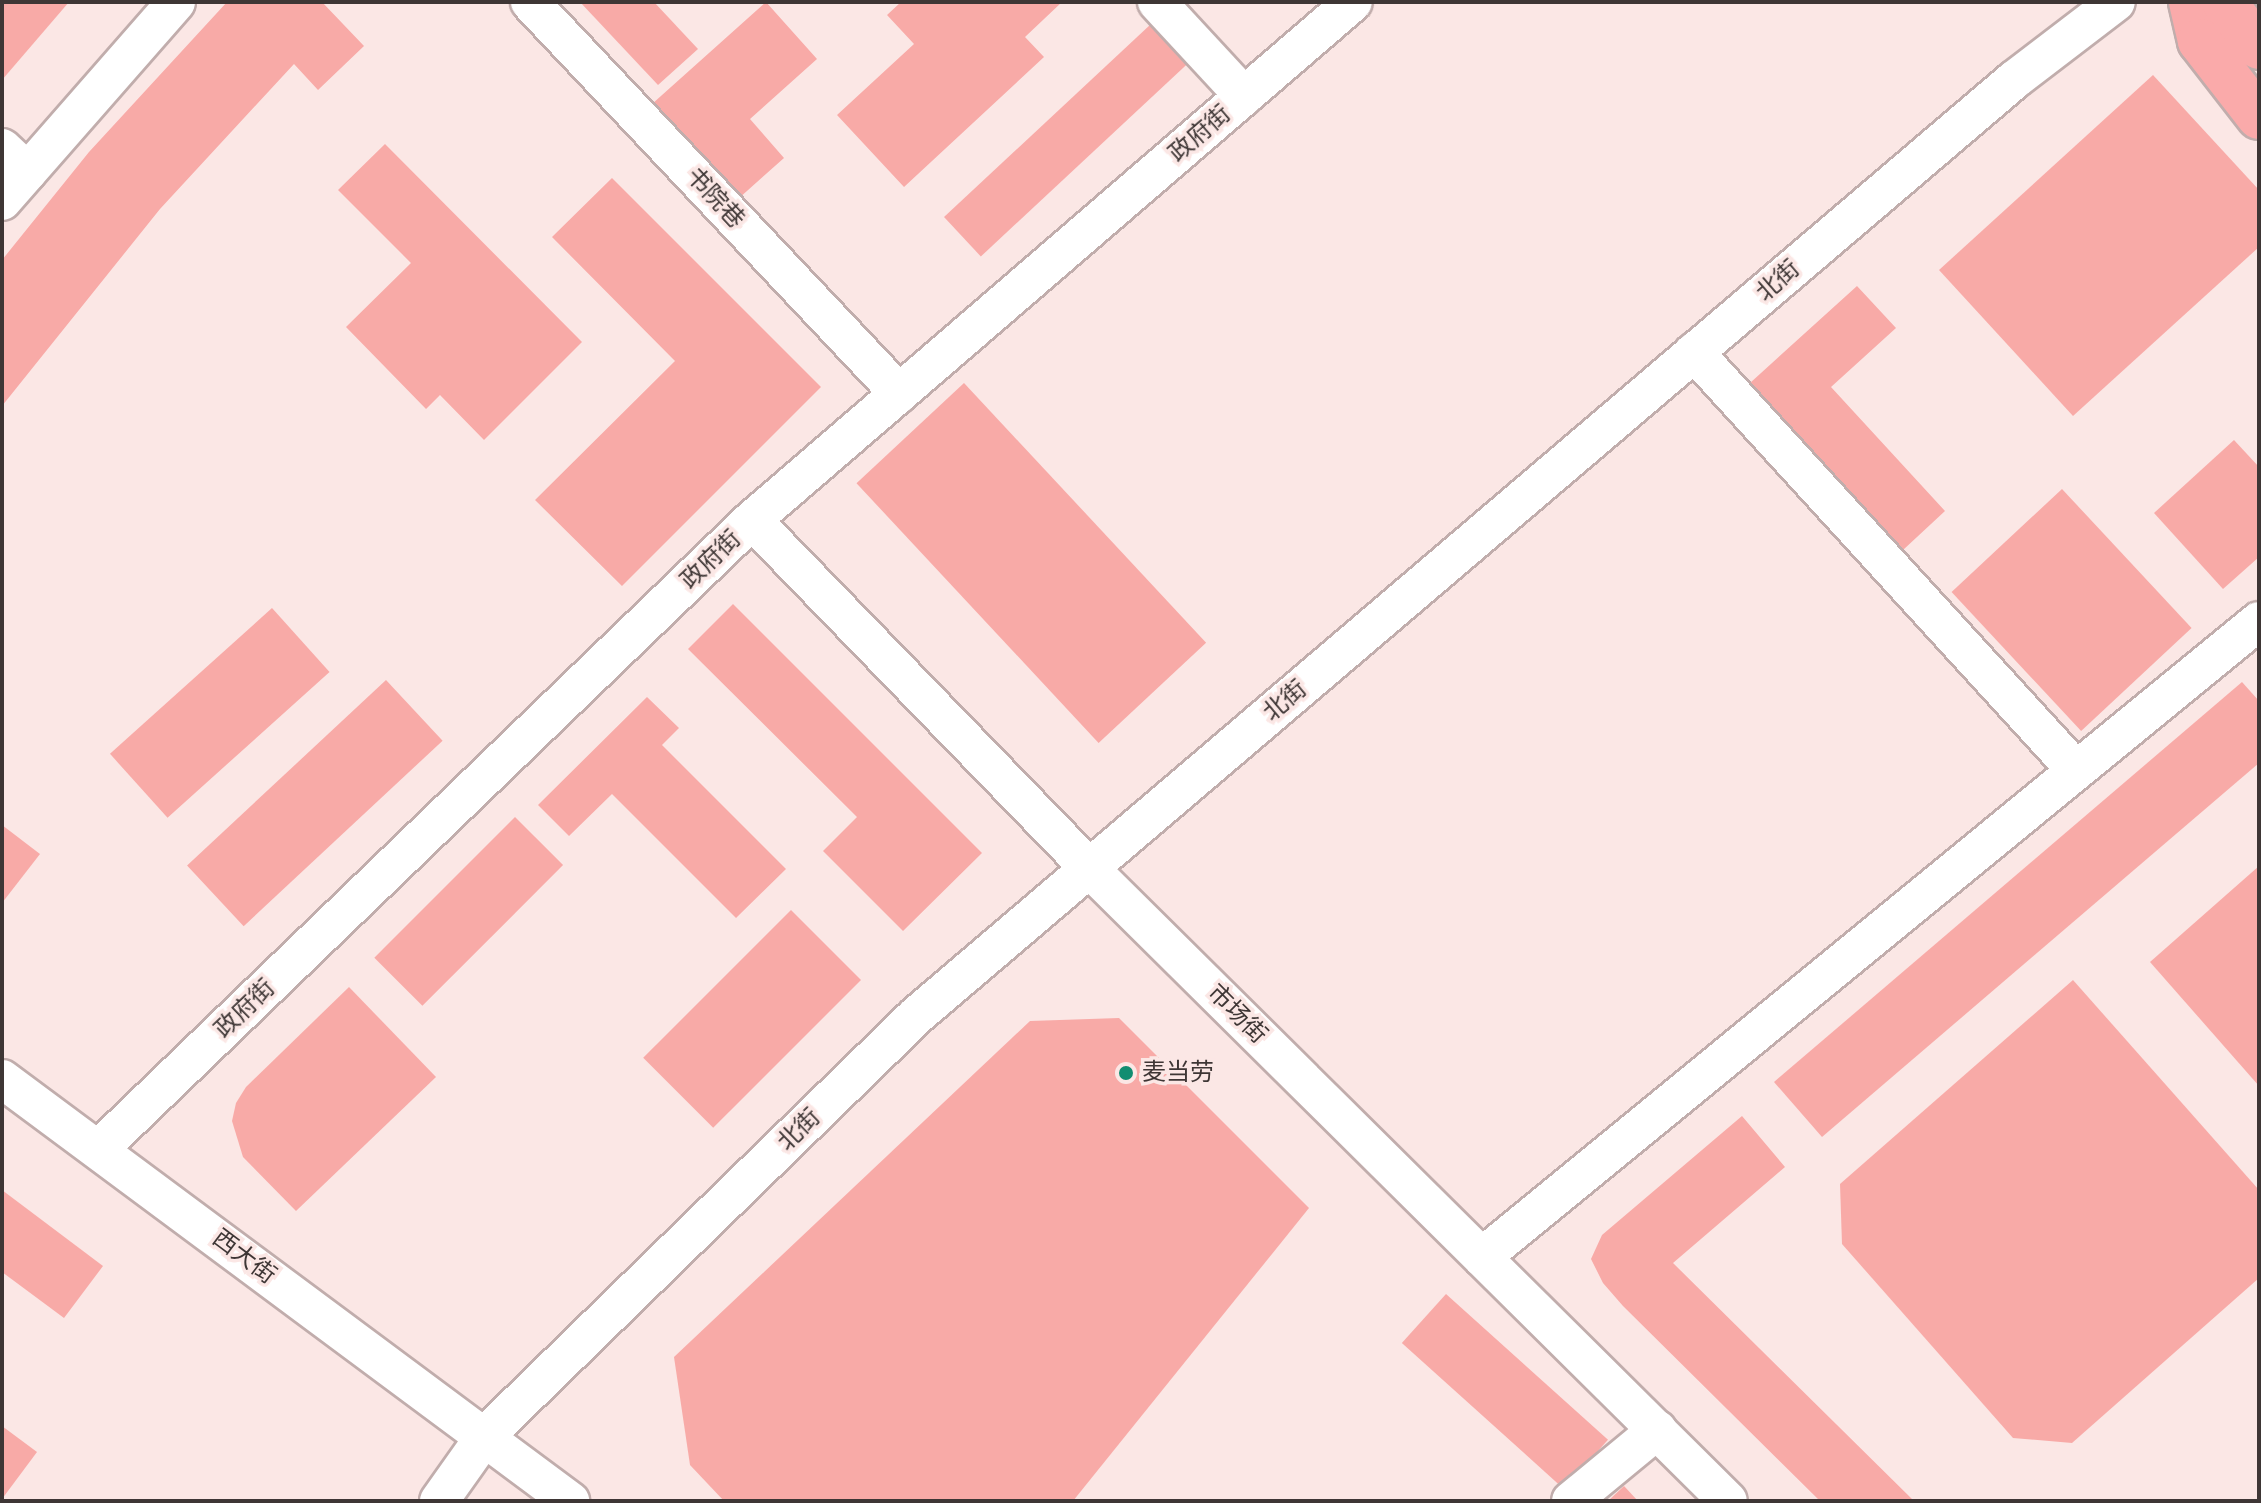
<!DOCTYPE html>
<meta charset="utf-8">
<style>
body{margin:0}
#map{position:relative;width:2261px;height:1503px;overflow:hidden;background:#fbe7e5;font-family:"Source Sans 3","Noto Sans SC",sans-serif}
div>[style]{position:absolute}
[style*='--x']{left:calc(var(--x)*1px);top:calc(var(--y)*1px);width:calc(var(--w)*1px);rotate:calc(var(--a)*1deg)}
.building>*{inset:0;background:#f8aaa7;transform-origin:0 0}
.roads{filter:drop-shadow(2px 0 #c1adac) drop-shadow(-2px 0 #c1adac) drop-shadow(0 2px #c1adac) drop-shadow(0 -2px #c1adac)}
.minor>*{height:38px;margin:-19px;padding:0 19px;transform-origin:19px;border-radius:19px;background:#fff}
.major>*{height:44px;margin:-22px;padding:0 22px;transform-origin:22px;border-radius:22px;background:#faaaaa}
.dots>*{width:22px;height:22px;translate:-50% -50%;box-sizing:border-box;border:4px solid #fbe7e5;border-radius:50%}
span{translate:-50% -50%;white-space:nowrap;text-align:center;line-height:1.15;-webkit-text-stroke:7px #fbe7e5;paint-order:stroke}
.street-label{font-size:24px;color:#3e3635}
.poi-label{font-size:24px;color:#3e3635}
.left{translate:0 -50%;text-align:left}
.frame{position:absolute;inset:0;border:4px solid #3e3635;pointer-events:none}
</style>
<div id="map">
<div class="building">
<i style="clip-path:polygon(2px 2px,69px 2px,2px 80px)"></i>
<i style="clip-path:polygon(227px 2px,322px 2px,364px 46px,318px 90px,294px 64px,160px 209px,2px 406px,2px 260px,89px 152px)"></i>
<i style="clip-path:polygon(580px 2px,654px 2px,698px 49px,658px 85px)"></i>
<i style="clip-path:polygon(766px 2px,817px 59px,750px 119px,784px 158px,738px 199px,652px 104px)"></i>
<i style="clip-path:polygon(901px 2px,1062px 2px,1025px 37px,1044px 57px,904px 187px,837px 115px,914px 44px,887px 15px)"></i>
<i style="left:1151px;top:24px;width:54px;height:283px;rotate:47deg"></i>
<i style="clip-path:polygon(2153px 75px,2259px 190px,2259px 247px,2073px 416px,1939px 270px)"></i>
<i style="clip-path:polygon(385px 144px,582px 342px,484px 440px,440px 395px,426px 409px,346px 327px,411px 263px,338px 190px)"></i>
<i style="clip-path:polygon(612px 178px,821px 387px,622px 586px,535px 500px,675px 361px,552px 237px)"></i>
<i style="clip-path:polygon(1857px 286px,1896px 328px,1831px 387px,1945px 511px,1903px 550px,1750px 383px)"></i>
<i style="left:964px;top:383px;width:355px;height:147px;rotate:47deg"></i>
<i style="clip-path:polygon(2234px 440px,2259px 467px,2259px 557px,2223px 589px,2154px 513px)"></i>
<i style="left:2062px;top:489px;width:190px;height:151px;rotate:47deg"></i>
<i style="clip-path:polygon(733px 604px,982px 853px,903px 931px,823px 851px,857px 817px,688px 649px)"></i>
<i style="left:272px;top:608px;width:86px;height:218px;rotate:48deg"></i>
<i style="left:386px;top:680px;width:83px;height:272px;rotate:47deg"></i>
<i style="clip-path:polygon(2242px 682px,2259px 701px,2259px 763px,1822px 1137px,1774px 1082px)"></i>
<i style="clip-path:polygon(647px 697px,679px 728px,662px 745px,786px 869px,736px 918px,612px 794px,569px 836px,538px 805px)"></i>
<i style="left:515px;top:817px;width:68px;height:199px;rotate:45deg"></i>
<i style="clip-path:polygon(2px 825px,40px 854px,2px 903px)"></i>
<i style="clip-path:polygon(2259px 866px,2259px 1086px,2150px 962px)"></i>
<i style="left:791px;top:910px;width:99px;height:209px;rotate:45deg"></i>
<i style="clip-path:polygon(2073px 980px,2259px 1190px,2259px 1278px,2072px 1443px,2013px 1438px,1842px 1244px,1840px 1184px)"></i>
<i style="clip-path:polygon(349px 987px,436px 1077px,296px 1211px,243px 1157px,232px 1121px,236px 1103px,246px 1087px)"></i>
<i style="clip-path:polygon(1119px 1018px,1309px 1208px,1073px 1501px,724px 1501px,690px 1465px,674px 1357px,1030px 1021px)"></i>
<i style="clip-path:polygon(1742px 1116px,1785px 1167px,1673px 1263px,1914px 1501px,1820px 1501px,1623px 1306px,1603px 1283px,1591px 1259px,1602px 1235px)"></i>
<i style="clip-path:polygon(2px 1190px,103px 1266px,64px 1318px,2px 1272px)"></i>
<i style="left:1446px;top:1294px;width:218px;height:66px;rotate:42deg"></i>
<i style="clip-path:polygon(2px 1426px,37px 1452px,2px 1499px)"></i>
<i style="clip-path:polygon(1624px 1486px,1638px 1501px,1608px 1501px)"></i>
</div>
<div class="roads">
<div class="minor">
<i style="--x:530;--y:2;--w:538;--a:46.66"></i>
<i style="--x:1157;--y:2;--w:128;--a:47.2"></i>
<i style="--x:2;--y:148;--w:35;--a:43"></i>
<i style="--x:2;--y:201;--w:264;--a:-48.8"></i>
<i style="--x:1694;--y:352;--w:565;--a:47.58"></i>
<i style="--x:752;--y:520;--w:484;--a:45.9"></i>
<i style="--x:1089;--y:868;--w:899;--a:44.73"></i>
<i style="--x:2;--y:1079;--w:708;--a:36.61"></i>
<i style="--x:99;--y:1149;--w:907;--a:-43.93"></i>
<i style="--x:752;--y:520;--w:793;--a:-40.76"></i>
<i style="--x:1482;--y:1257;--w:1004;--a:-39.3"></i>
<i style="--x:439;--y:1501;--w:80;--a:-54.7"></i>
<i style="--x:485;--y:1436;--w:603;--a:-44.26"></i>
<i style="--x:917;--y:1015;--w:1441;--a:-40.44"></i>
<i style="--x:2014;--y:80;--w:128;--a:-37.4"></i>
<i style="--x:1571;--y:1501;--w:112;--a:-39.5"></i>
</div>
<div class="major">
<i style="--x:2191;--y:2;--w:40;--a:77"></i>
<i style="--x:2200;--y:41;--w:96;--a:52.2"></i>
<i style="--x:2224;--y:2;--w:57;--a:52.1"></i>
</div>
</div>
<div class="dots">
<i style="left:1126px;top:1073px;background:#118d71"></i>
</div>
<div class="street-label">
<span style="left:1200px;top:134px;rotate:-41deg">政府街</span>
<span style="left:715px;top:198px;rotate:47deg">书院巷</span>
<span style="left:1778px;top:281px;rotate:-41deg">北街</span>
<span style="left:711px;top:560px;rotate:-44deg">政府街</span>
<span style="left:1285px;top:701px;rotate:-40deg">北街</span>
<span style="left:245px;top:1009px;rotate:-44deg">政府街</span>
<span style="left:1237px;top:1014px;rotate:45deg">市场街</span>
<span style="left:799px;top:1130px;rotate:-44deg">北街</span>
<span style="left:244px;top:1257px;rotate:37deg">西大街</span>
</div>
<div class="poi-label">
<span class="left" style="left:1142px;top:1073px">麦当劳</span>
</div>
<div class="frame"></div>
</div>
